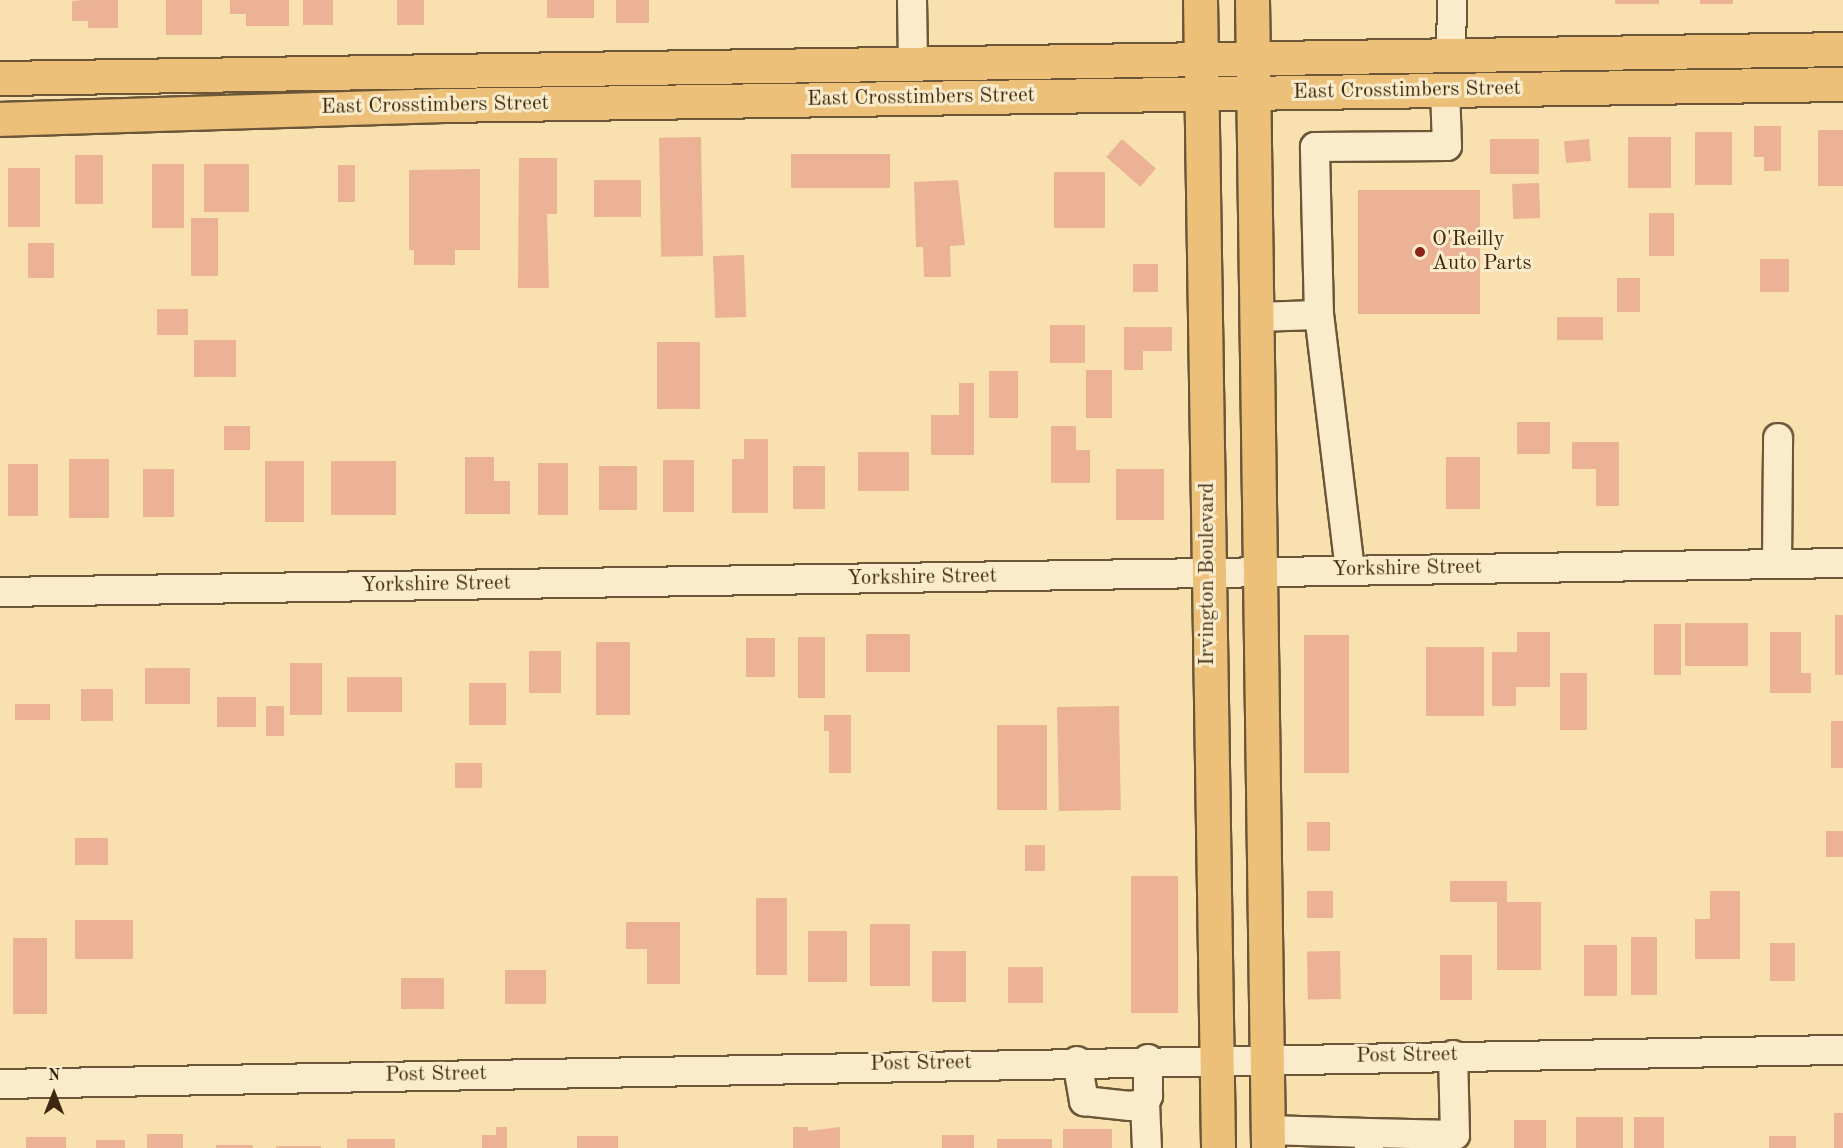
<!DOCTYPE html>
<style>
body{margin:0}
#map{position:relative;width:1843px;height:1148px;overflow:hidden;background:#f8e1af;font-family:"Old Standard TT",serif}
div>[style]{position:absolute}
[style*='--x']{left:calc(var(--x)*1px);top:calc(var(--y)*1px);width:calc(var(--w)*1px);rotate:calc(var(--a)*1deg)}
.building>*{inset:0;background:#ecb296;transform-origin:0 0}
.roads{filter:drop-shadow(2px 0 #6c5638) drop-shadow(-2px 0 #6c5638) drop-shadow(0 2px #6c5638) drop-shadow(0 -2px #6c5638)}
.minor>*{height:28px;margin:-14px;padding:0 14px;transform-origin:14px;border-radius:14px;background:#faeccb}
.major>*{height:33px;margin:-16.5px;padding:0 16.5px;transform-origin:16.5px;border-radius:16.5px;background:#ecc078}
.dots>*{width:16px;height:16px;translate:-50% -50%;box-sizing:border-box;border:3px solid #faeccb;border-radius:50%}
span{translate:-50% -50%;white-space:nowrap;text-align:center;line-height:1.15;-webkit-text-stroke:6px #faeccb;paint-order:stroke}
.street-label{font-size:21px;color:#3e2710}
.poi-label{font-size:21px;color:#3e2710}
.left{translate:0 -50%;text-align:left}
.north{position:absolute;left:24px;top:1064px;width:60px;height:60px;-webkit-text-stroke:4px #faeccb;paint-order:stroke;rotate:0deg;font-size:16px;font-weight:700;line-height:24px;text-align:center;color:#3e2710}
.north::after{content:'';display:block;margin:auto;width:21px;height:27px;background:#3e2710;clip-path:polygon(50% 0,100% 100%,50% 72%,0 100%)}
</style>
<div id="map">
<div class="building">
<i style="clip-path:polygon(84px 0,118px 0,118px 28px,88px 28px,88px 21px,72px 21px,72px 1px)"></i>
<i style="left:166px;top:0;width:36px;height:35px"></i>
<i style="clip-path:polygon(230px 0,289px 0,289px 26px,246px 26px,246px 14px,230px 14px)"></i>
<i style="left:303px;top:0;width:30px;height:25px"></i>
<i style="left:397px;top:0;width:27px;height:25px"></i>
<i style="left:547px;top:0;width:47px;height:18px"></i>
<i style="left:616px;top:0;width:33px;height:23px"></i>
<i style="left:1615px;top:0;width:44px;height:4px"></i>
<i style="left:1700px;top:0;width:33px;height:4px"></i>
<i style="clip-path:polygon(1754px 126px,1781px 126px,1781px 171px,1764px 171px,1764px 157px,1754px 157px)"></i>
<i style="left:1818px;top:130px;width:25px;height:56px"></i>
<i style="left:1695px;top:132px;width:37px;height:53px"></i>
<i style="left:701px;top:137px;width:119px;height:42px;rotate:89deg"></i>
<i style="left:1628px;top:137px;width:43px;height:51px"></i>
<i style="left:1122px;top:139px;width:45px;height:24px;rotate:41deg"></i>
<i style="left:1490px;top:139px;width:49px;height:35px"></i>
<i style="left:1589px;top:139px;width:22px;height:25px;rotate:85deg"></i>
<i style="left:791px;top:154px;width:99px;height:34px"></i>
<i style="left:75px;top:155px;width:28px;height:49px"></i>
<i style="clip-path:polygon(519px 158px,557px 158px,557px 214px,547px 214px,549px 288px,518px 288px)"></i>
<i style="left:152px;top:164px;width:32px;height:64px"></i>
<i style="left:204px;top:164px;width:45px;height:48px"></i>
<i style="left:338px;top:165px;width:17px;height:37px"></i>
<i style="left:8px;top:168px;width:32px;height:59px"></i>
<i style="clip-path:polygon(480px 169px,480px 250px,455px 250px,455px 265px,414px 265px,414px 250px,409px 250px,409px 170px)"></i>
<i style="left:1054px;top:172px;width:51px;height:56px"></i>
<i style="left:594px;top:180px;width:47px;height:37px"></i>
<i style="clip-path:polygon(958px 180px,965px 245px,950px 246px,951px 277px,924px 277px,923px 247px,916px 247px,914px 182px)"></i>
<i style="left:1539px;top:183px;width:35px;height:27px;rotate:88deg"></i>
<i style="left:1480px;top:190px;width:124px;height:122px;rotate:90deg"></i>
<i style="left:1649px;top:213px;width:25px;height:43px"></i>
<i style="left:191px;top:218px;width:27px;height:58px"></i>
<i style="left:28px;top:243px;width:26px;height:35px"></i>
<i style="left:744px;top:255px;width:62px;height:31px;rotate:88deg"></i>
<i style="left:1760px;top:259px;width:29px;height:33px"></i>
<i style="left:1133px;top:264px;width:25px;height:28px"></i>
<i style="left:1617px;top:278px;width:23px;height:34px"></i>
<i style="left:157px;top:309px;width:31px;height:26px"></i>
<i style="left:1557px;top:317px;width:46px;height:23px"></i>
<i style="left:1050px;top:325px;width:35px;height:38px"></i>
<i style="clip-path:polygon(1124px 327px,1172px 327px,1172px 351px,1143px 351px,1143px 370px,1124px 370px)"></i>
<i style="left:194px;top:340px;width:42px;height:37px"></i>
<i style="left:657px;top:342px;width:43px;height:67px"></i>
<i style="left:1086px;top:370px;width:26px;height:48px"></i>
<i style="left:989px;top:371px;width:29px;height:47px"></i>
<i style="clip-path:polygon(959px 383px,974px 383px,974px 455px,931px 455px,931px 415px,959px 415px)"></i>
<i style="left:1517px;top:422px;width:33px;height:32px"></i>
<i style="left:224px;top:426px;width:26px;height:24px"></i>
<i style="clip-path:polygon(1051px 426px,1076px 426px,1076px 450px,1090px 450px,1090px 483px,1051px 483px)"></i>
<i style="clip-path:polygon(744px 439px,768px 439px,768px 513px,732px 513px,732px 459px,744px 459px)"></i>
<i style="clip-path:polygon(1572px 442px,1619px 442px,1619px 506px,1596px 506px,1596px 469px,1572px 469px)"></i>
<i style="left:858px;top:452px;width:51px;height:39px"></i>
<i style="clip-path:polygon(465px 457px,494px 457px,494px 481px,510px 481px,510px 514px,465px 514px)"></i>
<i style="left:1446px;top:457px;width:34px;height:52px"></i>
<i style="left:69px;top:459px;width:40px;height:59px"></i>
<i style="left:663px;top:460px;width:31px;height:52px"></i>
<i style="left:265px;top:461px;width:39px;height:61px"></i>
<i style="left:331px;top:461px;width:65px;height:54px"></i>
<i style="left:538px;top:463px;width:30px;height:52px"></i>
<i style="left:8px;top:464px;width:30px;height:52px"></i>
<i style="left:599px;top:466px;width:38px;height:44px"></i>
<i style="left:793px;top:466px;width:32px;height:43px"></i>
<i style="left:143px;top:469px;width:31px;height:48px"></i>
<i style="left:1164px;top:469px;width:51px;height:48px;rotate:90deg"></i>
<i style="left:1835px;top:615px;width:8px;height:60px"></i>
<i style="left:1685px;top:623px;width:63px;height:43px"></i>
<i style="left:1654px;top:624px;width:27px;height:51px"></i>
<i style="clip-path:polygon(1517px 632px,1550px 632px,1550px 687px,1516px 687px,1516px 706px,1492px 706px,1492px 652px,1517px 652px)"></i>
<i style="clip-path:polygon(1770px 632px,1801px 632px,1801px 673px,1811px 673px,1811px 693px,1770px 693px)"></i>
<i style="left:866px;top:634px;width:44px;height:38px"></i>
<i style="left:1304px;top:635px;width:45px;height:138px"></i>
<i style="left:798px;top:637px;width:27px;height:61px"></i>
<i style="left:746px;top:638px;width:29px;height:39px"></i>
<i style="left:596px;top:642px;width:34px;height:73px"></i>
<i style="left:1426px;top:647px;width:58px;height:69px"></i>
<i style="left:529px;top:651px;width:32px;height:42px"></i>
<i style="left:290px;top:663px;width:32px;height:52px"></i>
<i style="left:145px;top:668px;width:45px;height:36px"></i>
<i style="left:1560px;top:673px;width:27px;height:57px"></i>
<i style="left:347px;top:677px;width:55px;height:35px"></i>
<i style="left:469px;top:683px;width:37px;height:42px"></i>
<i style="left:81px;top:689px;width:32px;height:32px"></i>
<i style="left:217px;top:697px;width:39px;height:30px"></i>
<i style="left:15px;top:704px;width:35px;height:16px"></i>
<i style="left:266px;top:706px;width:18px;height:30px"></i>
<i style="left:1119px;top:706px;width:104px;height:62px;rotate:89deg"></i>
<i style="clip-path:polygon(824px 715px,851px 715px,851px 773px,829px 773px,829px 731px,824px 731px)"></i>
<i style="left:1831px;top:721px;width:12px;height:47px"></i>
<i style="left:997px;top:725px;width:50px;height:85px"></i>
<i style="left:455px;top:763px;width:27px;height:25px"></i>
<i style="left:1307px;top:822px;width:23px;height:29px"></i>
<i style="left:1826px;top:831px;width:17px;height:26px"></i>
<i style="left:75px;top:838px;width:33px;height:27px"></i>
<i style="left:1025px;top:845px;width:20px;height:26px"></i>
<i style="left:1131px;top:876px;width:47px;height:137px"></i>
<i style="clip-path:polygon(1450px 881px,1507px 881px,1507px 902px,1541px 902px,1541px 970px,1497px 970px,1497px 902px,1450px 902px)"></i>
<i style="left:1307px;top:891px;width:26px;height:27px"></i>
<i style="clip-path:polygon(1710px 891px,1740px 891px,1740px 959px,1695px 959px,1695px 919px,1710px 919px)"></i>
<i style="left:756px;top:898px;width:31px;height:77px"></i>
<i style="left:75px;top:920px;width:58px;height:39px"></i>
<i style="clip-path:polygon(626px 922px,680px 922px,680px 984px,647px 984px,647px 949px,626px 949px)"></i>
<i style="left:870px;top:924px;width:40px;height:62px"></i>
<i style="left:808px;top:931px;width:39px;height:51px"></i>
<i style="left:1631px;top:937px;width:26px;height:58px"></i>
<i style="left:13px;top:938px;width:34px;height:76px"></i>
<i style="left:1770px;top:943px;width:25px;height:38px"></i>
<i style="left:1584px;top:945px;width:33px;height:51px"></i>
<i style="left:932px;top:951px;width:34px;height:51px"></i>
<i style="left:1340px;top:951px;width:48px;height:33px;rotate:89deg"></i>
<i style="left:1440px;top:955px;width:32px;height:45px"></i>
<i style="left:1008px;top:967px;width:35px;height:36px"></i>
<i style="left:505px;top:970px;width:41px;height:34px"></i>
<i style="left:401px;top:978px;width:43px;height:31px"></i>
<i style="left:1834px;top:1113px;width:9px;height:35px"></i>
<i style="left:1623px;top:1117px;width:31px;height:47px;rotate:90deg"></i>
<i style="left:1634px;top:1117px;width:30px;height:31px"></i>
<i style="left:1514px;top:1120px;width:32px;height:28px"></i>
<i style="clip-path:polygon(496px 1127px,507px 1127px,507px 1148px,482px 1148px,482px 1135px,496px 1135px)"></i>
<i style="clip-path:polygon(793px 1127px,808px 1127px,808px 1131px,840px 1127px,840px 1148px,793px 1148px)"></i>
<i style="left:1063px;top:1129px;width:49px;height:19px"></i>
<i style="left:147px;top:1134px;width:36px;height:14px"></i>
<i style="left:942px;top:1135px;width:32px;height:13px"></i>
<i style="left:618px;top:1136px;width:12px;height:41px;rotate:90deg"></i>
<i style="left:1769px;top:1136px;width:27px;height:12px"></i>
<i style="left:26px;top:1137px;width:40px;height:11px"></i>
<i style="left:347px;top:1139px;width:48px;height:9px"></i>
<i style="left:997px;top:1139px;width:55px;height:9px"></i>
<i style="left:96px;top:1140px;width:29px;height:8px"></i>
<i style="left:216px;top:1145px;width:37px;height:3px"></i>
<i style="left:276px;top:1146px;width:45px;height:2px"></i>
</div>
<div class="roads">
<div class="minor">
<i style="--x:912;--y:0;--w:63;--a:89.1"></i>
<i style="--x:1451;--y:55;--w:55;--a:-89"></i>
<i style="--x:1255;--y:317;--w:64;--a:-1.8"></i>
<i style="--x:1777;--y:564;--w:126;--a:-89.5"></i>
<i style="--x:1350;--y:570;--w:257;--a:-96.9"></i>
<i style="--x:1319;--y:315;--w:168;--a:-91.4"></i>
<i style="--x:1315;--y:147;--w:132;--a:-0.4"></i>
<i style="--x:1447;--y:146;--w:56;--a:-92"></i>
<i style="--x:0;--y:592;--w:1843;--a:-0.9"></i>
<i style="--x:1077;--y:1061;--w:41;--a:80.1"></i>
<i style="--x:1084;--y:1101;--w:46;--a:6.2"></i>
<i style="--x:1130;--y:1106;--w:15;--a:-11"></i>
<i style="--x:1145;--y:1103;--w:8;--a:-67"></i>
<i style="--x:1148;--y:1096;--w:37;--a:-90"></i>
<i style="--x:0;--y:1084;--w:1843;--a:-1.06"></i>
<i style="--x:1145;--y:1103;--w:45;--a:87.5"></i>
<i style="--x:1267;--y:1130;--w:101;--a:1.7"></i>
<i style="--x:1369;--y:1148;--w:15;--a:-94"></i>
<i style="--x:1368;--y:1133;--w:87;--a:1.3"></i>
<i style="--x:1455;--y:1135;--w:80;--a:-91.4"></i>
</div>
<div class="major">
<i style="--x:1200;--y:0;--w:1148;--a:89.1"></i>
<i style="--x:1252;--y:0;--w:1148;--a:89.2"></i>
<i style="--x:0;--y:78;--w:1843;--a:-0.9"></i>
<i style="--x:0;--y:119;--w:443;--a:-1.8"></i>
<i style="--x:443;--y:105;--w:1400;--a:-0.86"></i>
</div>
</div>
<div class="dots">
<i style="left:1420px;top:252px;background:#8f2418"></i>
</div>
<div class="street-label">
<span style="left:1407px;top:91px;rotate:-1deg">East Crosstimbers Street</span>
<span style="left:921px;top:98px;rotate:-1deg">East Crosstimbers Street</span>
<span style="left:435px;top:106px;rotate:-1deg">East Crosstimbers Street</span>
<span style="left:1407px;top:569px;rotate:-1deg">Yorkshire Street</span>
<span style="left:1208px;top:574px;rotate:-90deg">Irvington Boulevard</span>
<span style="left:922px;top:578px;rotate:-1deg">Yorkshire Street</span>
<span style="left:436px;top:585px;rotate:-1deg">Yorkshire Street</span>
<span style="left:1407px;top:1056px;rotate:-1deg">Post Street</span>
<span style="left:921px;top:1064px;rotate:-1deg">Post Street</span>
<span style="left:436px;top:1075px;rotate:-1deg">Post Street</span>
</div>
<div class="poi-label">
<span class="left" style="left:1432px;top:252px">O'Reilly<br>Auto Parts</span>
</div>
<div class="north">N</div>
</div>
